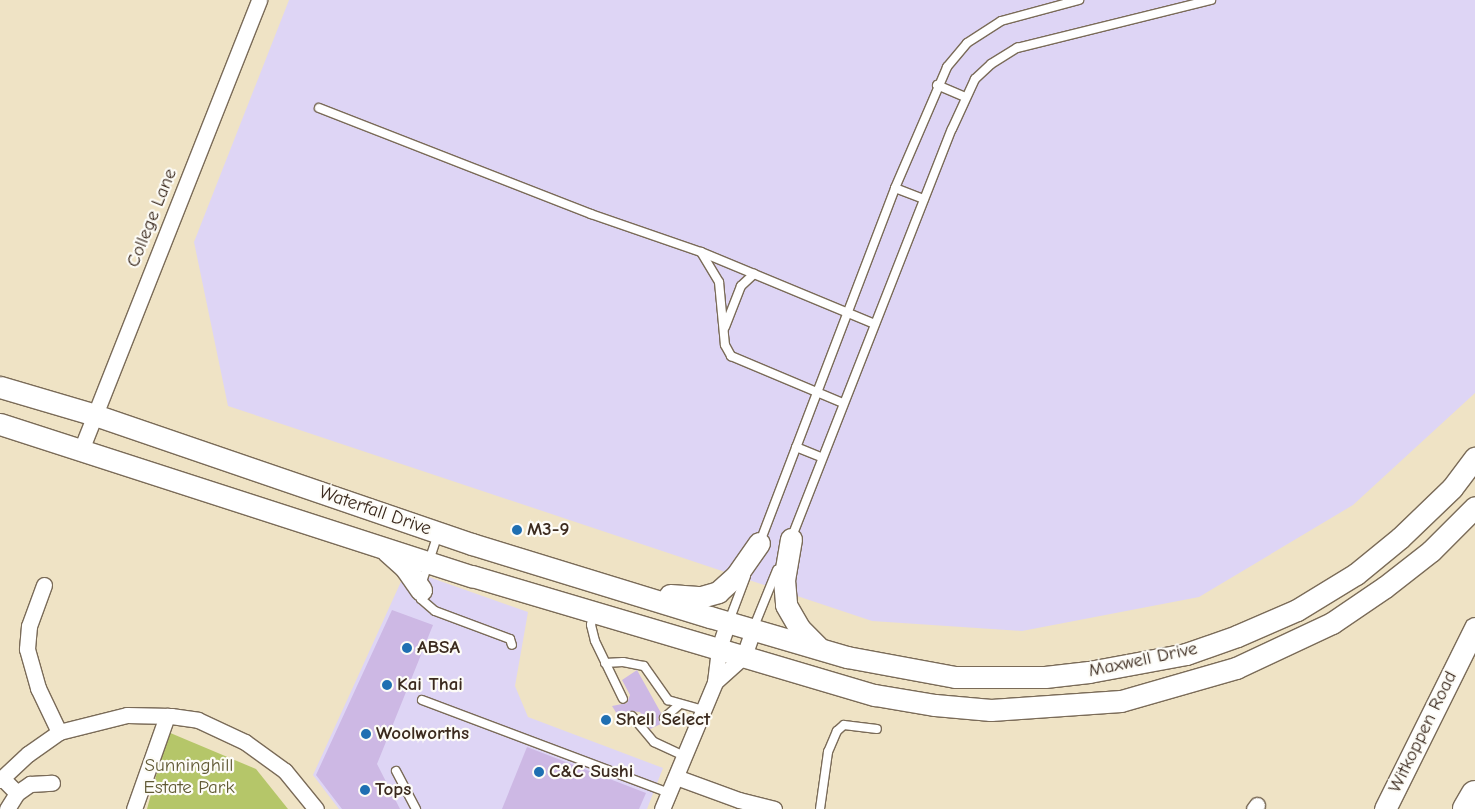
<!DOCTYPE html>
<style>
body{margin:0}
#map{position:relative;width:1475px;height:809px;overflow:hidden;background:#efe3c5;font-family:"Comic Neue",sans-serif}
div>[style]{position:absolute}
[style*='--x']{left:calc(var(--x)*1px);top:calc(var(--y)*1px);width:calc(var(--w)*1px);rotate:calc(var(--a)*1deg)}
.built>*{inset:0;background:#ded5f5}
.green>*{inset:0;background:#b5c669}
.building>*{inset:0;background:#cdb8e4}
.roads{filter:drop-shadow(1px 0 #7a6b58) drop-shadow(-1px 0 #7a6b58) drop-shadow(0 1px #7a6b58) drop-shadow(0 -1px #7a6b58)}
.lane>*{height:8px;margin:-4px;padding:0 4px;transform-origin:4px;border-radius:4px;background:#fff}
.street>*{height:15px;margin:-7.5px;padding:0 7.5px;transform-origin:7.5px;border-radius:7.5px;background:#fff}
.secondary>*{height:21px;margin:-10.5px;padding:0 10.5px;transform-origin:10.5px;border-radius:10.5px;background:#fff}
.highway>*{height:28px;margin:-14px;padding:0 14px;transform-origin:14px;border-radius:14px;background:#fff}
.dots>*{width:14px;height:14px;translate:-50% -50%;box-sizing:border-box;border:2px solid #fdfcf7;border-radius:50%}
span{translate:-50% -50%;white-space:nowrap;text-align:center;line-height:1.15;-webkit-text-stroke:4.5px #fdfcf7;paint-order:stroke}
.street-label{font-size:19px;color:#3b2a1e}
.poi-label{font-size:19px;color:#3b2a1e;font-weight:700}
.left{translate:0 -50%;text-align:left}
.park-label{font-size:19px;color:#605934}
</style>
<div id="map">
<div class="built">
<i style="clip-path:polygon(289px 0,1475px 0,1475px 393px,1353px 505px,1199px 597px,1022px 631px,872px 621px,228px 406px,194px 242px)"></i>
<i style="clip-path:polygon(409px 570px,528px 612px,515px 686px,528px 717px,663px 768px,647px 809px,339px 809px,313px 775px,404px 575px)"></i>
</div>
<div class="green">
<i style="clip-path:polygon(168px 732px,256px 769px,288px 809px,147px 809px)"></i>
</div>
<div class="building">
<i style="clip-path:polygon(392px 610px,433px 625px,377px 764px,400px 809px,342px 809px,316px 775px)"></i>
<i style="clip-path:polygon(637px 670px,661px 713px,658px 719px,663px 723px,650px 729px,640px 712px,629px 711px,627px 719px,622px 722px,612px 706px,627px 703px,630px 695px,622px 680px)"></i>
<i style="clip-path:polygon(527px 747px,646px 793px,639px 809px,502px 809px)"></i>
</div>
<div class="roads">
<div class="lane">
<i style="--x:937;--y:85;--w:30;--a:23"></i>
<i style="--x:319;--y:108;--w:292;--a:21.3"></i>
<i style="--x:591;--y:214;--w:116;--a:19.1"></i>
<i style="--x:701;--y:252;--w:188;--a:22.5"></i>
<i style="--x:895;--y:188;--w:31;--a:21"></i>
<i style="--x:701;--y:252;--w:35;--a:59"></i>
<i style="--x:719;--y:282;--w:63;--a:84.6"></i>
<i style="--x:725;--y:345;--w:13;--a:61"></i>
<i style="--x:731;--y:356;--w:121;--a:22.8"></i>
<i style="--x:725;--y:327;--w:44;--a:-68.7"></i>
<i style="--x:741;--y:286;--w:18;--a:-43"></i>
<i style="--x:796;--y:447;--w:27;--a:22"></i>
<i style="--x:438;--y:534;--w:47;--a:108.4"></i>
<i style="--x:423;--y:579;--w:20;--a:96"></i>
<i style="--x:421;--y:599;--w:18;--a:41"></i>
<i style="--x:435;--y:611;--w:80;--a:20.5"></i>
<i style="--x:510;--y:639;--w:6;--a:72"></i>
<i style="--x:791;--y:539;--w:440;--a:-68.6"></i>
<i style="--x:952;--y:129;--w:55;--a:-65.3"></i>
<i style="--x:975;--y:79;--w:22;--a:-43"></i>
<i style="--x:991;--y:64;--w:31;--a:-32"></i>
<i style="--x:1017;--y:48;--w:200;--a:-13.9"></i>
<i style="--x:760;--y:542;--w:379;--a:-69.1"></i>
<i style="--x:895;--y:188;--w:132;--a:-66.7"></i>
<i style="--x:947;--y:67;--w:31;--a:-50"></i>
<i style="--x:967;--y:43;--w:40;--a:-32.9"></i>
<i style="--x:1001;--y:21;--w:81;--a:-15.1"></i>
<i style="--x:593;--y:613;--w:12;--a:99"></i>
<i style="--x:591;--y:625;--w:16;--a:76"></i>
<i style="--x:595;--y:641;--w:64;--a:64.2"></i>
<i style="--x:729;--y:621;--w:48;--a:-69.3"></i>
<i style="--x:753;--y:629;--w:64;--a:-67.9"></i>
<i style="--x:605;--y:663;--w:18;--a:-3"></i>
<i style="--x:623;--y:662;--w:21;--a:11"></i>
<i style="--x:644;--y:666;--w:42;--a:54.8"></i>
<i style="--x:668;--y:700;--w:37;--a:16"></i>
<i style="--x:422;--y:700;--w:264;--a:20.6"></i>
<i style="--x:632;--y:716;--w:34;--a:50"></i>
<i style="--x:654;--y:742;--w:33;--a:25"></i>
<i style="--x:664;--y:718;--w:20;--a:-41"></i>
<i style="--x:396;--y:771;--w:43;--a:62.2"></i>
<i style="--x:820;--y:809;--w:58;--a:-82"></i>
<i style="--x:828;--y:752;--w:23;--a:-67"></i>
<i style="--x:837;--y:731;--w:9;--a:-41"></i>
<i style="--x:844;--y:725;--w:33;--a:7"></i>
</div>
<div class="street">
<i style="--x:81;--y:450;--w:484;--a:-68.4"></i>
<i style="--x:44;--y:585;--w:44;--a:110.1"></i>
<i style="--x:29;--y:626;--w:23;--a:95"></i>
<i style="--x:27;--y:649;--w:41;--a:74.2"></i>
<i style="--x:38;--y:688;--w:49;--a:64.5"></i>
<i style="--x:715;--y:682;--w:39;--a:-42"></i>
<i style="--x:744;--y:656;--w:28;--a:-71"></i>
<i style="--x:676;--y:777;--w:67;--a:20.1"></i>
<i style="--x:739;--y:800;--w:36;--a:14"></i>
<i style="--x:2;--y:778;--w:21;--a:45"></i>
<i style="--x:17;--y:793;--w:16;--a:-35"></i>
<i style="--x:30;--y:784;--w:22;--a:-3"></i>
<i style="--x:0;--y:780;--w:38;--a:-43"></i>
<i style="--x:28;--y:754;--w:38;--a:-35"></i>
<i style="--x:59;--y:732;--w:70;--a:-14"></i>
<i style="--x:127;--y:715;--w:44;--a:1.3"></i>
<i style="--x:171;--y:716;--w:27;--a:8"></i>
<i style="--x:198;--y:720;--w:52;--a:25.1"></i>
<i style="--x:245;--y:742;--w:49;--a:35.9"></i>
<i style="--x:285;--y:771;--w:49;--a:50.8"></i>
<i style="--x:7;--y:809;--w:19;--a:-58"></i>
<i style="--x:134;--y:809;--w:99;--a:-70.5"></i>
<i style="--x:662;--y:809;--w:138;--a:-67.3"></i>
<i style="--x:715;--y:682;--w:34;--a:-83"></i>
<i style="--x:719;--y:648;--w:28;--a:-71"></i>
<i style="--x:1254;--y:809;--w:5;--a:-53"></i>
</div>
<div class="secondary">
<i style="--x:0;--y:387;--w:99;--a:16.4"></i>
<i style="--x:95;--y:415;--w:398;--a:18.9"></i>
<i style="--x:472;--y:544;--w:249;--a:17.1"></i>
<i style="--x:710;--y:617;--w:143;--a:16.3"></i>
<i style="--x:847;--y:657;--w:110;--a:10.5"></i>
<i style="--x:955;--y:677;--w:90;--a:0"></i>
<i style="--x:1045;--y:677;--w:44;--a:-6.5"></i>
<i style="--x:1089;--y:672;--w:99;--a:-10.5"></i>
<i style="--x:1186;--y:654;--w:54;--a:-19.4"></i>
<i style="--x:1237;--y:636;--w:65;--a:-23.4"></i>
<i style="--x:1297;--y:610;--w:69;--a:-31.4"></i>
<i style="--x:1356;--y:574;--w:57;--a:-39.3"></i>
<i style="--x:1400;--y:538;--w:72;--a:-43.9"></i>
<i style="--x:1452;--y:488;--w:38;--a:-53"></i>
<i style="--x:0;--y:424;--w:496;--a:17.9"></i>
<i style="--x:472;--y:576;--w:420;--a:16.5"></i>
<i style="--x:875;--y:695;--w:61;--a:9.5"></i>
<i style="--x:935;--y:705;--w:56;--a:5.1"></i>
<i style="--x:991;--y:710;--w:130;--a:-4"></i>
<i style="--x:1121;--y:701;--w:120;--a:-16"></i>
<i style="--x:1236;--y:668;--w:106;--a:-25.1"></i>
<i style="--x:1332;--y:623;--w:64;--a:-34.2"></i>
<i style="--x:1385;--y:587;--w:58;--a:-38"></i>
<i style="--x:1431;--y:551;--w:62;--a:-45"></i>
<i style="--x:791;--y:539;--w:42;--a:99.7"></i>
<i style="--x:784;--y:580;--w:25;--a:85"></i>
<i style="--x:786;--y:605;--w:28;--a:60"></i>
<i style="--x:800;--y:629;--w:27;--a:45"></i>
<i style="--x:387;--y:551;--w:24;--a:42"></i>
<i style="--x:405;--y:567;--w:28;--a:55"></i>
<i style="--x:670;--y:595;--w:31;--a:4"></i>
<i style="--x:701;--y:597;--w:18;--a:-16"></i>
<i style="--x:718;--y:592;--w:24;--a:-42"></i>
<i style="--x:736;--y:576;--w:40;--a:-55.1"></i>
<i style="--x:1385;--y:809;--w:202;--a:-63.6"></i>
</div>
<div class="highway">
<i style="--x:1467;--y:809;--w:16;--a:-60"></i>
</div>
</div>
<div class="dots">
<i style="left:517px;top:530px;background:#1f6fb2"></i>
<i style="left:407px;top:648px;background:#1f6fb2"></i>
<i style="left:387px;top:685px;background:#1f6fb2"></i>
<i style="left:606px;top:720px;background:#1f6fb2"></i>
<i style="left:366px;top:734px;background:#1f6fb2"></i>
<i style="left:539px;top:772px;background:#1f6fb2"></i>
<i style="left:365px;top:790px;background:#1f6fb2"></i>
</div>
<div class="street-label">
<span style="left:152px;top:218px;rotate:-68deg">College Lane</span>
<span style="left:375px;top:511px;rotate:19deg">Waterfall Drive</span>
<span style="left:1143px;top:660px;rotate:-12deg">Maxwell Drive</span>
<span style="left:1423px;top:732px;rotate:-64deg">Witkoppen Road</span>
</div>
<div class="poi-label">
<span class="left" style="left:527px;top:530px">M3-9</span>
<span class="left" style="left:417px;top:648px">ABSA</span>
<span class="left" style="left:397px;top:685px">Kai Thai</span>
<span class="left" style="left:616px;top:720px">Shell Select</span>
<span class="left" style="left:376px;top:734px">Woolworths</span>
<span class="left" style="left:549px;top:772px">C&amp;C Sushi</span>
<span class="left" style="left:375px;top:790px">Tops</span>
</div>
<div class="park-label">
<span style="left:189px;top:777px">Sunninghill<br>Estate Park</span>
</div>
</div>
